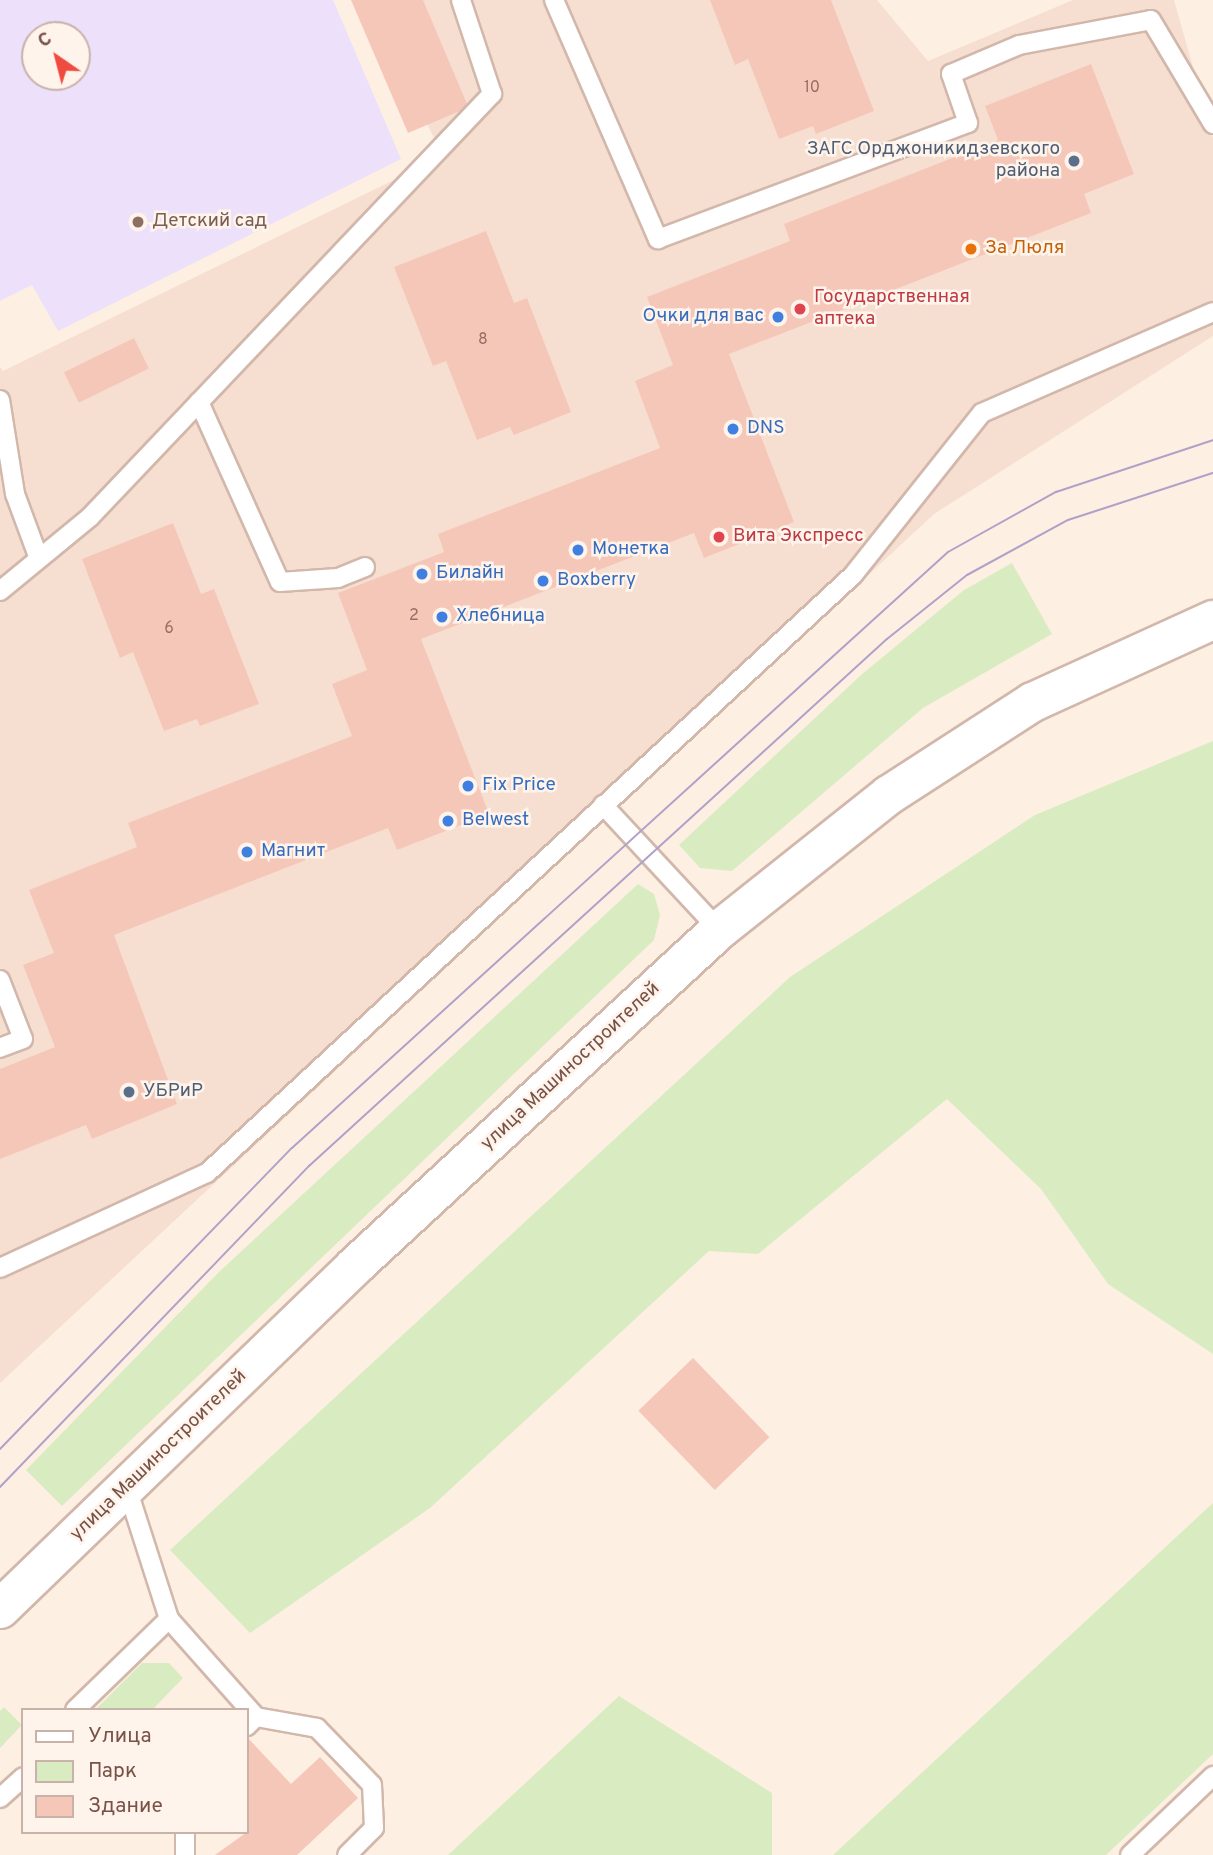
<!DOCTYPE html>
<meta charset="utf-8">
<style>
body{margin:0}
#map{position:relative;width:1213px;height:1855px;overflow:hidden;background:#feefe3;font-family:Overpass,sans-serif}
div>[style]{position:absolute}
[style*='--x']{left:calc(var(--x)*1px);top:calc(var(--y)*1px);width:calc(var(--w)*1px);rotate:calc(var(--a)*1deg)}
.residential>*{inset:0;background:#f6dfd1}
.education>*{inset:0;background:#ece0fa}
.green>*{inset:0;background:#d9ecc1}
.building>*{inset:0;background:#f5c7b9;transform-origin:0 0}
.roads{filter:drop-shadow(2px 0 #d2b7ab) drop-shadow(-2px 0 #d2b7ab) drop-shadow(0 2px #d2b7ab) drop-shadow(0 -2px #d2b7ab)}
.service>*{height:18px;margin:-9px;padding:0 9px;transform-origin:9px;border-radius:9px;background:#fff}
.secondary>*{height:38px;margin:-19px;padding:0 19px;transform-origin:19px;border-radius:19px;background:#fff}
.tram>*{height:2px;margin:-1px;padding:0 1px;transform-origin:1px;border-radius:1px;background:#b0a1c8}
.dots>*{width:19px;height:19px;translate:-50% -50%;box-sizing:border-box;border:4px solid #fff4eb;border-radius:50%}
span{translate:-50% -50%;white-space:nowrap;text-align:center;line-height:1.15;-webkit-text-stroke:5px #fff4eb;paint-order:stroke}
.number-label{font-size:16px;color:#976e64}
.number-label span{-webkit-text-stroke-width:0}
.service-label{font-size:19px;color:#4e5e75}
.right{translate:-100% -50%;text-align:right}
.left{translate:0 -50%;text-align:left}
.education-label{font-size:19px;color:#785e54}
.food-label{font-size:19px;color:#c56008}
.health-label{font-size:19px;color:#be3a42}
.shop-label{font-size:19px;color:#366cbe}
.street-label{font-size:19px;color:#785147}
.legend{position:absolute;left:21px;top:1708px;width:228px;height:126px;box-sizing:border-box;background:#fff4eb;border:2px solid #c9b3a9;margin:0;padding:9px 12px;list-style:none;font-size:21px;color:#785147}
.legend li{display:flex;align-items:center;gap:14px;height:35px}
.legend b{width:35px;border:2px solid #c9b3a9}
.north{position:absolute;left:21px;top:21px;width:70px;height:70px;box-sizing:border-box;background:#fff4eb;border:2px solid #c9b3a9;border-radius:50%;rotate:325deg;font-size:19px;font-weight:700;line-height:28px;text-align:center;color:#785147}
.north::after{content:'';display:block;margin:auto;width:24px;height:32px;background:#f04b40;clip-path:polygon(50% 0,100% 100%,50% 72%,0 100%)}
</style>
<div id="map">
<div class="residential">
<i style="clip-path:polygon(365px 0,877px 0,928px 61px,1073px 0,1174px 0,1213px 138px,1213px 336px,934px 514px,0 1383px,0 367px,3px 371px,443px 156px)"></i>
</div>
<div class="education">
<i style="clip-path:polygon(evenodd,0 0,333px 0,401px 159px,58px 331px,32px 285px,0 301px,0 0,35px 35px,77px 35px,77px 77px,35px 77px,35px 35px)"></i>
</div>
<div class="green">
<i style="clip-path:polygon(1012px 563px,1052px 634px,923px 708px,732px 871px,700px 868px,679px 845px,861px 675px,964px 590px)"></i>
<i style="clip-path:polygon(1213px 741px,1213px 1354px,1108px 1284px,1041px 1189px,947px 1099px,758px 1254px,709px 1251px,430px 1508px,250px 1633px,170px 1550px,790px 977px,1035px 815px)"></i>
<i style="clip-path:polygon(638px 884px,654px 894px,660px 915px,654px 940px,62px 1506px,26px 1470px,219px 1272px)"></i>
<i style="clip-path:polygon(1213px 1503px,1213px 1754px,1106px 1855px,833px 1855px)"></i>
<i style="clip-path:polygon(142px 1663px,169px 1663px,183px 1678px,152px 1710px,95px 1710px)"></i>
<i style="clip-path:polygon(619px 1696px,772px 1793px,772px 1855px,448px 1855px)"></i>
<i style="clip-path:polygon(4px 1707px,22px 1725px,0 1748px,0 1711px)"></i>
</div>
<div class="building">
<i style="clip-path:polygon(351px 0,423px 0,467px 104px,460px 111px,408px 133px)"></i>
<i style="clip-path:polygon(710px 0,831px 0,874px 111px,816px 134px,813px 126px,779px 139px,748px 59px,735px 65px)"></i>
<i style="clip-path:polygon(1091px 64px,1134px 174px,1084px 194px,1091px 213px,729px 354px,794px 522px,704px 558px,694px 533px,421px 639px,489px 814px,397px 850px,388px 828px,114px 935px,177px 1104px,92px 1139px,86px 1125px,0 1159px,0 1069px,55px 1047px,23px 965px,54px 953px,29px 890px,137px 847px,128px 823px,352px 736px,332px 684px,367px 670px,338px 593px,444px 552px,438px 534px,660px 448px,635px 381px,673px 365px,647px 297px,790px 241px,784px 224px,998px 140px,985px 106px)"></i>
<i style="clip-path:polygon(486px 231px,514px 303px,527px 298px,571px 412px,514px 435px,510px 427px,477px 440px,446px 361px,433px 366px,394px 267px)"></i>
<i style="left:134px;top:338px;width:34px;height:78px;rotate:64deg"></i>
<i style="clip-path:polygon(173px 523px,201px 594px,214px 589px,259px 704px,200px 726px,197px 719px,164px 731px,133px 652px,120px 658px,82px 559px)"></i>
<i style="left:693px;top:1358px;width:110px;height:76px;rotate:46deg"></i>
<i style="clip-path:polygon(247px 1737px,291px 1784px,320px 1757px,358px 1798px,297px 1855px,215px 1855px,247px 1832px)"></i>
</div>
<div class="roads">
<div class="service">
<i style="--x:554;--y:0;--w:261;--a:66.5"></i>
<i style="--x:658;--y:239;--w:331;--a:-20.5"></i>
<i style="--x:968;--y:123;--w:52;--a:-109.1"></i>
<i style="--x:951;--y:74;--w:74;--a:-23.1"></i>
<i style="--x:1019;--y:45;--w:134;--a:-10.7"></i>
<i style="--x:1151;--y:20;--w:121;--a:59.2"></i>
<i style="--x:0;--y:400;--w:95;--a:80.9"></i>
<i style="--x:15;--y:494;--w:69;--a:69.7"></i>
<i style="--x:199;--y:402;--w:197;--a:65.8"></i>
<i style="--x:280;--y:582;--w:58;--a:-3.9"></i>
<i style="--x:338;--y:578;--w:29;--a:-22"></i>
<i style="--x:0;--y:591;--w:117;--a:-39.4"></i>
<i style="--x:90;--y:517;--w:584;--a:-46.46"></i>
<i style="--x:492;--y:94;--w:99;--a:-108.3"></i>
<i style="--x:603;--y:805;--w:171;--a:47.1"></i>
<i style="--x:0;--y:980;--w:63;--a:68.7"></i>
<i style="--x:23;--y:1039;--w:25;--a:159"></i>
<i style="--x:0;--y:1268;--w:228;--a:-24.7"></i>
<i style="--x:207;--y:1173;--w:880;--a:-42.79"></i>
<i style="--x:853;--y:575;--w:207;--a:-51.5"></i>
<i style="--x:982;--y:413;--w:252;--a:-23.6"></i>
<i style="--x:127;--y:1488;--w:138;--a:72.2"></i>
<i style="--x:169;--y:1619;--w:131;--a:48.4"></i>
<i style="--x:256;--y:1717;--w:13;--a:135"></i>
<i style="--x:75;--y:1710;--w:131;--a:-44.1"></i>
<i style="--x:256;--y:1717;--w:62;--a:10.2"></i>
<i style="--x:317;--y:1728;--w:79;--a:46"></i>
<i style="--x:372;--y:1785;--w:43;--a:87.3"></i>
<i style="--x:374;--y:1828;--w:38;--a:135"></i>
<i style="--x:0;--y:1798;--w:31;--a:-42"></i>
<i style="--x:185;--y:1855;--w:23;--a:-90"></i>
<i style="--x:1130;--y:1855;--w:115;--a:-43.6"></i>
</div>
<div class="secondary">
<i style="--x:0;--y:1609;--w:494;--a:-44"></i>
<i style="--x:355;--y:1266;--w:495;--a:-42.7"></i>
<i style="--x:719;--y:930;--w:217;--a:-38.5"></i>
<i style="--x:889;--y:795;--w:171;--a:-32.9"></i>
<i style="--x:1033;--y:702;--w:198;--a:-24.5"></i>
</div>
</div>
<div class="tram">
<i style="--x:0;--y:1449;--w:419;--a:-45.9"></i>
<i style="--x:292;--y:1148;--w:886;--a:-42.26"></i>
<i style="--x:948;--y:552;--w:124;--a:-29.1"></i>
<i style="--x:1056;--y:492;--w:165;--a:-18.3"></i>
<i style="--x:0;--y:1487;--w:446;--a:-46.1"></i>
<i style="--x:309;--y:1166;--w:782;--a:-42.36"></i>
<i style="--x:887;--y:639;--w:102;--a:-38.7"></i>
<i style="--x:967;--y:575;--w:115;--a:-28.6"></i>
<i style="--x:1068;--y:520;--w:152;--a:-18"></i>
</div>
<div class="dots">
<i style="left:1074px;top:161px;background:#5c6f8a"></i>
<i style="left:138px;top:222px;background:#8d6e63"></i>
<i style="left:971px;top:249px;background:#e8710a"></i>
<i style="left:800px;top:309px;background:#e0444e"></i>
<i style="left:778px;top:317px;background:#3f7fe0"></i>
<i style="left:733px;top:429px;background:#3f7fe0"></i>
<i style="left:719px;top:537px;background:#e0444e"></i>
<i style="left:578px;top:550px;background:#3f7fe0"></i>
<i style="left:422px;top:574px;background:#3f7fe0"></i>
<i style="left:543px;top:581px;background:#3f7fe0"></i>
<i style="left:442px;top:617px;background:#3f7fe0"></i>
<i style="left:468px;top:786px;background:#3f7fe0"></i>
<i style="left:448px;top:821px;background:#3f7fe0"></i>
<i style="left:247px;top:852px;background:#3f7fe0"></i>
<i style="left:129px;top:1092px;background:#5c6f8a"></i>
</div>
<div class="number-label">
<span style="left:812px;top:88px">10</span>
<span style="left:483px;top:340px">8</span>
<span style="left:414px;top:616px">2</span>
<span style="left:169px;top:629px">6</span>
</div>
<div class="service-label">
<span class="right" style="left:1060px;top:161px">ЗАГС Орджоникидзевского<br>района</span>
<span class="left" style="left:143px;top:1092px">УБРиР</span>
</div>
<div class="education-label">
<span class="left" style="left:152px;top:222px">Детский сад</span>
</div>
<div class="food-label">
<span class="left" style="left:985px;top:249px">За Люля</span>
</div>
<div class="health-label">
<span class="left" style="left:814px;top:309px">Государственная<br>аптека</span>
<span class="left" style="left:733px;top:537px">Вита Экспресс</span>
</div>
<div class="shop-label">
<span class="right" style="left:764px;top:317px">Очки для вас</span>
<span class="left" style="left:747px;top:429px">DNS</span>
<span class="left" style="left:592px;top:550px">Монетка</span>
<span class="left" style="left:436px;top:574px">Билайн</span>
<span class="left" style="left:557px;top:581px">Boxberry</span>
<span class="left" style="left:456px;top:617px">Хлебница</span>
<span class="left" style="left:482px;top:786px">Fix Price</span>
<span class="left" style="left:462px;top:821px">Belwest</span>
<span class="left" style="left:261px;top:852px">Магнит</span>
</div>
<div class="street-label">
<span style="left:571px;top:1067px;rotate:-43deg">улица Машиностроителей</span>
<span style="left:159px;top:1456px;rotate:-44deg">улица Машиностроителей</span>
</div>
<ul class="legend">
<li><b style="height:9px;background:#fff"></b>Улица</li>
<li><b style="height:19px;background:#d9ecc1"></b>Парк</li>
<li><b style="height:19px;background:#f5c7b9"></b>Здание</li>
</ul>
<div class="north">С</div>
</div>
